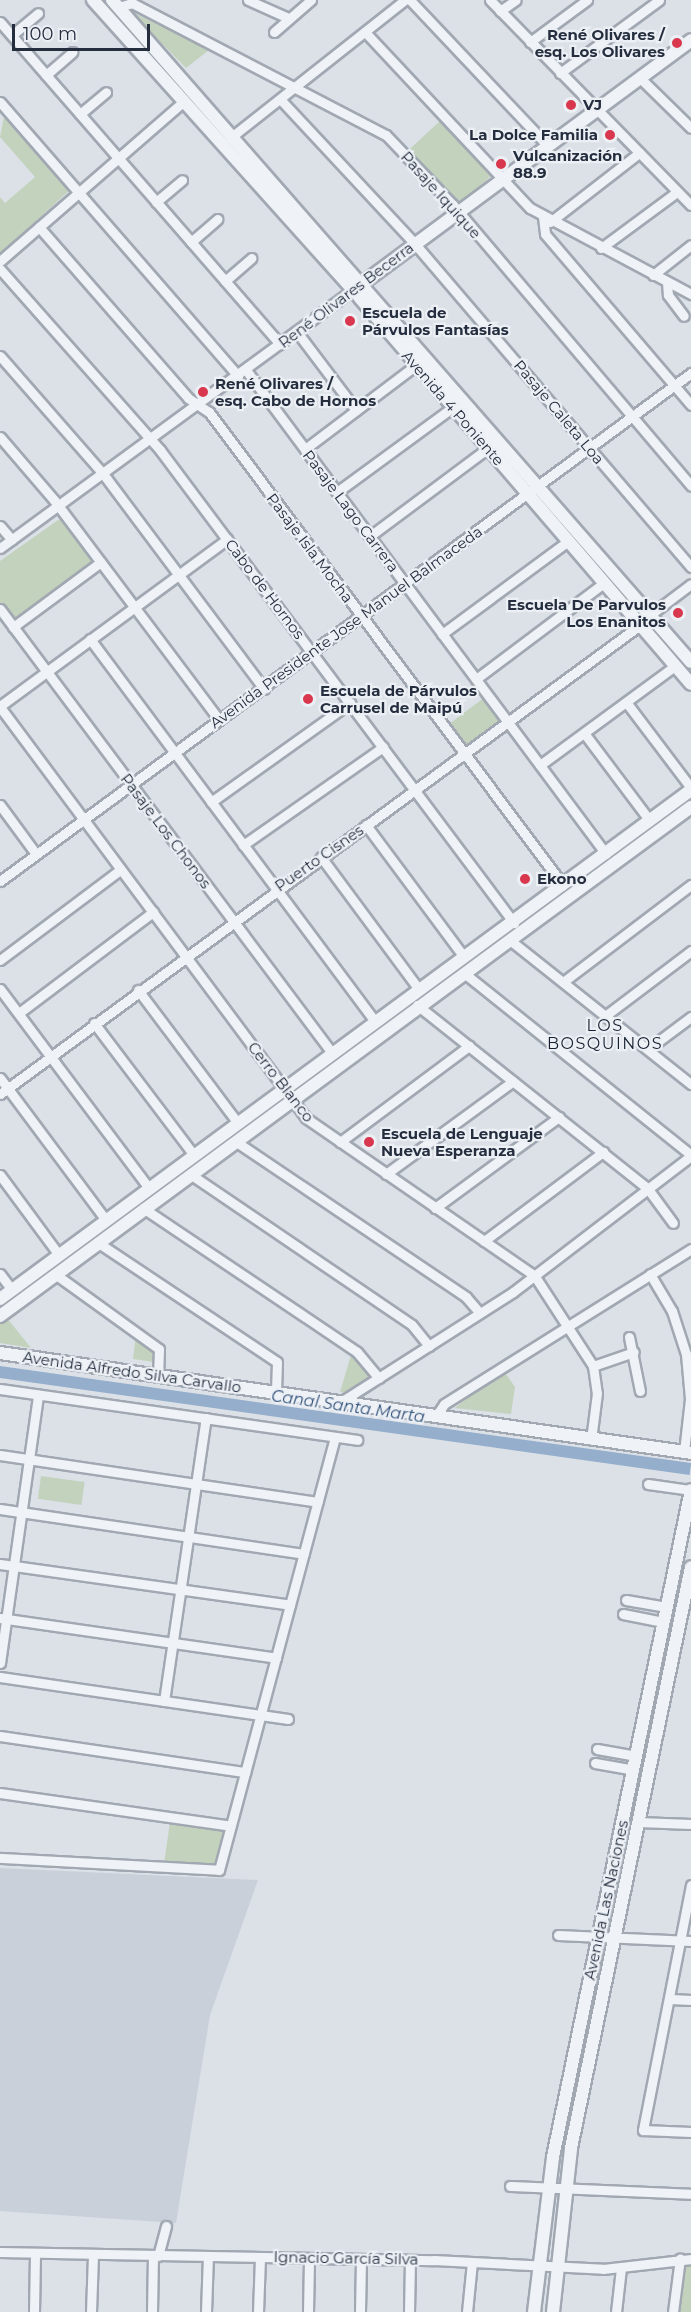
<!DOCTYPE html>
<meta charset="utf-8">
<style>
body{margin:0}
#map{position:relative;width:691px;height:2312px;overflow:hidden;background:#dce1e8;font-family:Montserrat,sans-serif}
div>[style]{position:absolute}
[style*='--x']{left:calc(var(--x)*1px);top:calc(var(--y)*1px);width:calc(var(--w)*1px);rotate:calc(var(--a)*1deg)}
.built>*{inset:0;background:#cad0da}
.green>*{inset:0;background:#c2d2bd;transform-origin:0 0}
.water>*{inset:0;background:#94aecb;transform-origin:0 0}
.roads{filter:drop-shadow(2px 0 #a1a8b2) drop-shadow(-2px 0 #a1a8b2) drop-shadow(0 2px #a1a8b2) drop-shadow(0 -2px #a1a8b2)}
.minor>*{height:9px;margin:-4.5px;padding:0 4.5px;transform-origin:4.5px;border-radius:4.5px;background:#eff2f6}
.tertiary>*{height:12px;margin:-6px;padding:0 6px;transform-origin:6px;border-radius:6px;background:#eff2f6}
.dots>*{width:16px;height:16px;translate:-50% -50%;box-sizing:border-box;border:3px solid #ecf0f5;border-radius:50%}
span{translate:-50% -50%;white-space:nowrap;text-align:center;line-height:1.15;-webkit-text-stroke:4.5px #ecf0f5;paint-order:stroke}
.poi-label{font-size:15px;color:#252e3f;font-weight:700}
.right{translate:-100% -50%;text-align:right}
.left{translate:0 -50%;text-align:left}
.street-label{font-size:15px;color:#252e3f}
.neighbourhood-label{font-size:16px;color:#172030;letter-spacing:1.5px}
.water-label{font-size:16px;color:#2c4d76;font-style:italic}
.scale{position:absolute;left:12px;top:24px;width:138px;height:27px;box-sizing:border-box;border:3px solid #252e3f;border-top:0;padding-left:8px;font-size:18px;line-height:21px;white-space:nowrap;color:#252e3f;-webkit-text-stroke:4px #ecf0f5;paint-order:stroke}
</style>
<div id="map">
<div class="built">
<i style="clip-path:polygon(0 1868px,258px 1880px,210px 2015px,176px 2223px,0 2211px)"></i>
</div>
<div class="green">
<i style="clip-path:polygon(130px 11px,209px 50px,186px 68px)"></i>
<i style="clip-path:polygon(5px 112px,71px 189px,0 254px,0 197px,5px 203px,35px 177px,0 137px)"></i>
<i style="left:440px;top:121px;width:75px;height:46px;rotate:47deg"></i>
<i style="clip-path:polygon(61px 518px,94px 564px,12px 621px,0 604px,0 561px)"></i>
<i style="left:485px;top:697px;width:31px;height:46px;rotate:53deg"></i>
<i style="clip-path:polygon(7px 1318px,31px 1348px,0 1343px,0 1324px)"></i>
<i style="clip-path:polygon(137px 1326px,164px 1345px,162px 1363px,133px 1359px)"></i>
<i style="clip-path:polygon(351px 1355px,371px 1377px,348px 1393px,340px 1392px)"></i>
<i style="clip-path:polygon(503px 1370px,515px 1387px,511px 1414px,455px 1408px)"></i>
<i style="left:41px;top:1476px;width:44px;height:23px;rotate:8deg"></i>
<i style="clip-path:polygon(170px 1822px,225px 1829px,216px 1867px,164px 1864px)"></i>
<i style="clip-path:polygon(683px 2263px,691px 2264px,691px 2312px,678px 2312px)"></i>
</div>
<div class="water">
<i style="left:0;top:1366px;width:698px;height:12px;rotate:8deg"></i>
</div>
<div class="roads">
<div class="minor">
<i style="--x:248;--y:0;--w:42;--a:24.1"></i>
<i style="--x:410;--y:0;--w:201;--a:46.6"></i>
<i style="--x:490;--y:0;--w:287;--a:45.6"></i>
<i style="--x:119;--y:7;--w:14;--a:-17"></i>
<i style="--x:132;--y:3;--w:286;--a:27.5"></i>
<i style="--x:386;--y:135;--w:97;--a:46.3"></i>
<i style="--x:453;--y:205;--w:368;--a:49.7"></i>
<i style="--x:500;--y:11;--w:19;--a:-35"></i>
<i style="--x:0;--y:22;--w:427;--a:49"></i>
<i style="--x:274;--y:32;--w:49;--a:-40.9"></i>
<i style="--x:366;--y:33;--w:240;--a:46.9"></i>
<i style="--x:530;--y:208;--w:183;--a:28.1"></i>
<i style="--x:12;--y:35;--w:34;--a:-40"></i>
<i style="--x:530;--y:42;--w:71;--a:-36.4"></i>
<i style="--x:560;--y:73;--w:123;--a:-36.4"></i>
<i style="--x:46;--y:75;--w:35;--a:-41"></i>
<i style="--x:640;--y:78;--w:71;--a:44.4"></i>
<i style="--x:280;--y:99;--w:198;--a:47"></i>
<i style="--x:415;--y:244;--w:425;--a:49.5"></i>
<i style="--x:0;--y:102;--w:363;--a:49"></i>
<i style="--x:80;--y:114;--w:34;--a:-40"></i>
<i style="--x:230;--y:138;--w:223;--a:-38.3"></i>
<i style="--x:156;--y:202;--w:34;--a:-40"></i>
<i style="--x:543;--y:217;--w:17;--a:83"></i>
<i style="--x:545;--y:234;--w:225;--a:49.5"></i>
<i style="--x:550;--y:222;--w:113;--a:-37.8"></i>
<i style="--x:39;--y:227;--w:227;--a:48.9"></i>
<i style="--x:188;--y:398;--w:25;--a:34"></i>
<i style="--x:209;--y:412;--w:591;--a:53.19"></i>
<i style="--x:191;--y:242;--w:35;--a:-41"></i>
<i style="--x:601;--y:248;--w:94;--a:-36.4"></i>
<i style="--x:0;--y:261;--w:241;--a:-41"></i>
<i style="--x:0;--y:269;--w:242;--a:48.5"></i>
<i style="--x:160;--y:450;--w:591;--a:53.19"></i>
<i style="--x:653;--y:275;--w:48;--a:-38.3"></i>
<i style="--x:225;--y:281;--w:35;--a:-41"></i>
<i style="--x:667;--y:282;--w:13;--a:86"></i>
<i style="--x:668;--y:295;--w:26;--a:53"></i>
<i style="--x:297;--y:332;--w:98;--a:52.9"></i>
<i style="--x:0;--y:356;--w:158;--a:48.8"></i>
<i style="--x:104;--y:475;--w:267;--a:53.2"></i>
<i style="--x:246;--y:370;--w:603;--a:53.36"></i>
<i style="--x:0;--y:437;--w:83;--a:49.4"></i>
<i style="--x:54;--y:500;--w:275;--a:53.1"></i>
<i style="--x:305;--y:449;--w:139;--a:-37.1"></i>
<i style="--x:337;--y:492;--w:144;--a:-36.2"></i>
<i style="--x:0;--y:526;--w:18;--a:49"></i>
<i style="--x:370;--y:536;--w:147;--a:-36.7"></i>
<i style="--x:0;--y:548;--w:437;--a:-36.2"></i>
<i style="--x:0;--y:609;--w:554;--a:53.21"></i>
<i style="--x:650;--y:615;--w:51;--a:-37.1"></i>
<i style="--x:13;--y:627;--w:109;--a:-36.5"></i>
<i style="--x:442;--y:634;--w:157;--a:-36.4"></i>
<i style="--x:90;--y:639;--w:477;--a:53.3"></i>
<i style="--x:476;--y:679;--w:160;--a:-36.9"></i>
<i style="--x:626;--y:702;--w:108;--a:52.9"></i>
<i style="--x:0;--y:706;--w:282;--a:-36.3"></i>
<i style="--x:0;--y:707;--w:512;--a:53.33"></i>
<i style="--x:306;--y:1118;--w:277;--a:34.6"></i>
<i style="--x:534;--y:1275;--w:108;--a:57"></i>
<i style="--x:593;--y:1366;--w:27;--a:82"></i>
<i style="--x:597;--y:1393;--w:47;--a:97.3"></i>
<i style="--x:584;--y:733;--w:110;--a:53.1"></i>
<i style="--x:540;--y:765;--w:167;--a:-36.3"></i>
<i style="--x:211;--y:802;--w:171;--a:-35.5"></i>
<i style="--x:0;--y:805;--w:61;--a:53.7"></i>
<i style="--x:366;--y:825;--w:164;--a:53.4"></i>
<i style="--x:243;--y:845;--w:171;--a:-35"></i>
<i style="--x:321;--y:857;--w:163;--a:53.5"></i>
<i style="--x:0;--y:881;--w:858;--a:-36.32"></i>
<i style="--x:511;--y:941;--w:230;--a:38.5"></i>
<i style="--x:0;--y:960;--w:151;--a:-36.9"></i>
<i style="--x:464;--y:973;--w:291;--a:38.7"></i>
<i style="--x:563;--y:982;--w:161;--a:-37.2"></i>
<i style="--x:0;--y:989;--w:249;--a:53.2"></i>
<i style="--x:138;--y:990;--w:166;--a:53.1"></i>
<i style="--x:417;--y:1005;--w:295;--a:38.5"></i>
<i style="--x:648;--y:1189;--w:42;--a:53.7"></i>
<i style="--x:19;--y:1013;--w:168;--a:-37"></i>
<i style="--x:605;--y:1016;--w:108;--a:-37.1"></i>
<i style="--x:94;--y:1023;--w:166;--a:52.9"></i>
<i style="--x:648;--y:1049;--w:54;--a:-36.7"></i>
<i style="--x:0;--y:1078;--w:177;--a:53.3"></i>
<i style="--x:0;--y:1094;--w:793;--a:-36.23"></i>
<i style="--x:235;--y:1141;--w:279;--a:34"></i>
<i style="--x:466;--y:1297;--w:21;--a:49"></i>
<i style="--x:340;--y:1142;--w:161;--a:-36.7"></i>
<i style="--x:190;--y:1174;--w:268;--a:34.2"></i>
<i style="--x:412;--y:1325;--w:27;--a:51"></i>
<i style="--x:386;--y:1174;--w:157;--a:-36.2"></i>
<i style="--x:0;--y:1175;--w:99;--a:53.6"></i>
<i style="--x:143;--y:1208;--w:258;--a:33.9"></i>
<i style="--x:357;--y:1352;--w:34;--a:50"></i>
<i style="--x:435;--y:1208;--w:154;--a:-36.3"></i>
<i style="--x:484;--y:1241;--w:149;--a:-36.8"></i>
<i style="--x:97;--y:1242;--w:216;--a:33.7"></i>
<i style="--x:277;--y:1362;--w:32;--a:92"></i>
<i style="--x:0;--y:1274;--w:20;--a:53"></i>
<i style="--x:55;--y:1274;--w:128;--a:35.8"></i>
<i style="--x:159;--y:1349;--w:27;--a:92"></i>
<i style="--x:650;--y:1274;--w:43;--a:59.3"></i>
<i style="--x:672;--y:1311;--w:45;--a:72"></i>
<i style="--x:686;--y:1354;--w:45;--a:84.9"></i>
<i style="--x:690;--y:1399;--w:53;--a:96.5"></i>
<i style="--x:629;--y:1337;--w:55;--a:78.5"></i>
<i style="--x:593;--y:1366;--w:43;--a:-18.9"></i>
<i style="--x:0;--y:1389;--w:361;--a:8.1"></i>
<i style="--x:339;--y:1403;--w:206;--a:-32.5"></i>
<i style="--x:513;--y:1292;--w:224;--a:-37.4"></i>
<i style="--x:436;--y:1416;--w:14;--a:-56"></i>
<i style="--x:444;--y:1404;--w:292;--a:-32.1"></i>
<i style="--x:0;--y:1455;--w:321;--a:8.4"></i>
<i style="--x:648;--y:1484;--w:42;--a:8.1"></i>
<i style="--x:0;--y:1509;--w:307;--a:8.4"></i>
<i style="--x:0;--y:1564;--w:293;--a:8"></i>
<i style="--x:626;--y:1600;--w:41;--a:9.9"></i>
<i style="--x:623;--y:1614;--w:41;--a:11.3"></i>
<i style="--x:0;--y:1618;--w:279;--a:8.2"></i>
<i style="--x:0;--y:1663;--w:271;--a:-81.9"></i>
<i style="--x:0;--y:1677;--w:291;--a:8.3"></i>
<i style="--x:164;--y:1701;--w:286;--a:-81.6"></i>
<i style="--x:0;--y:1736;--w:248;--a:8.4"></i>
<i style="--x:597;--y:1749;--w:40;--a:10"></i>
<i style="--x:595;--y:1763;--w:39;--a:10"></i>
<i style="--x:0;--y:1793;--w:233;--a:8.1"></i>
<i style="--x:638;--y:1822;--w:53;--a:2.2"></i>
<i style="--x:0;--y:1858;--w:219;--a:3.1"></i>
<i style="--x:219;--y:1870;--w:448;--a:-75"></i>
<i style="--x:691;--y:1885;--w:250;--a:101.1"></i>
<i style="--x:643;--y:2130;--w:48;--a:2.4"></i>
<i style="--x:558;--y:1935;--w:133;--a:2.6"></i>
<i style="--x:670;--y:1999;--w:21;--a:3"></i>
<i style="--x:510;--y:2186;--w:181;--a:2.5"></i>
<i style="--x:0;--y:2252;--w:434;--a:1.1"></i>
<i style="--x:434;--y:2260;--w:169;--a:3"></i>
<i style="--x:603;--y:2269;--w:89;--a:-6.5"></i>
<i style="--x:158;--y:2256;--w:31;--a:-75"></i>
<i style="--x:34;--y:2312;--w:59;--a:-89"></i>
<i style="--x:91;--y:2312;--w:58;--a:-88"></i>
<i style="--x:152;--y:2312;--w:56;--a:-89"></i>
<i style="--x:206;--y:2312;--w:56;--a:-88"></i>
<i style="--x:258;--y:2312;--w:55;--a:-87.9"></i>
<i style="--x:308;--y:2312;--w:54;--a:-88.9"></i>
<i style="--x:360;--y:2312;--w:53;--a:-88.9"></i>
<i style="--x:409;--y:2312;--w:52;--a:-88.9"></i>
<i style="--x:467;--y:2312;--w:50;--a:-84.3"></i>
<i style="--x:616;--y:2312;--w:44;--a:-83.5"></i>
<i style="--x:673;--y:2312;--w:54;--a:-82.6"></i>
</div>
<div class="tertiary">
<i style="--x:93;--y:0;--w:400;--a:48.1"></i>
<i style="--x:360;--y:298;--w:508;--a:49.39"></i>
<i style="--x:112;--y:0;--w:879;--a:48.83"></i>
<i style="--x:359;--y:286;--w:413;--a:-36.5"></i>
<i style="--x:0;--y:1299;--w:858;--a:-36.38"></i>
<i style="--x:0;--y:1316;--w:858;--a:-36.38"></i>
<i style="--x:0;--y:1353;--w:698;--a:8.23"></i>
<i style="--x:534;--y:2312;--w:156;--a:-83"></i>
<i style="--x:553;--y:2157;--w:681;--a:-78.31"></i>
<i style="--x:553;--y:2312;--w:165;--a:-83.7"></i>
<i style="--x:571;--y:2148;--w:593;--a:-78.33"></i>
</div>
</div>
<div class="dots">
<i style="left:677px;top:43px;background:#d8374e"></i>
<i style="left:571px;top:105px;background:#d8374e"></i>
<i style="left:610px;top:135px;background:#d8374e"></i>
<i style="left:501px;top:164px;background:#d8374e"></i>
<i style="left:350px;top:321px;background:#d8374e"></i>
<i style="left:203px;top:392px;background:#d8374e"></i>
<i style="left:678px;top:613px;background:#d8374e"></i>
<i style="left:308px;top:699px;background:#d8374e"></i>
<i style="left:525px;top:879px;background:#d8374e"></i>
<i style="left:369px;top:1142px;background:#d8374e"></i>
</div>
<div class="poi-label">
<span class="right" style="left:665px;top:43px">René Olivares /<br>esq. Los Olivares</span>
<span class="left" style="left:583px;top:105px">VJ</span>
<span class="right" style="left:598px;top:135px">La Dolce Familia</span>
<span class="left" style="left:513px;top:164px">Vulcanización<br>88.9</span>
<span class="left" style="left:362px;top:321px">Escuela de<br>Párvulos Fantasías</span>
<span class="left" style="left:215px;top:392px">René Olivares /<br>esq. Cabo de Hornos</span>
<span class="right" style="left:666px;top:613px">Escuela De Parvulos<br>Los Enanitos</span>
<span class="left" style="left:320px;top:699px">Escuela de Párvulos<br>Carrusel de Maipú</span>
<span class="left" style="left:537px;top:879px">Ekono</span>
<span class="left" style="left:381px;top:1142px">Escuela de Lenguaje<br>Nueva Esperanza</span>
</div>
<div class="street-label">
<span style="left:441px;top:195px;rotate:48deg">Pasaje Iquique</span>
<span style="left:346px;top:295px;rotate:-37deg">René Olivares Becerra</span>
<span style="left:453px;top:408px;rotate:49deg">Avenida 4 Poniente</span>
<span style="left:559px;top:412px;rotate:50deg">Pasaje Caleta Loa</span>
<span style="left:351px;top:511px;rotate:53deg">Pasaje Lago Carrera</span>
<span style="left:310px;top:548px;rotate:53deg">Pasaje Isla Mocha</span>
<span style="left:265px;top:589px;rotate:53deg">Cabo de Hornos</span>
<span style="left:346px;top:627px;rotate:-36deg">Avenida Presidente Jose Manuel Balmaceda</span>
<span style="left:166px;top:831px;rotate:53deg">Pasaje Los Chonos</span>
<span style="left:319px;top:858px;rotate:-35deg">Puerto Cisnes</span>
<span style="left:281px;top:1082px;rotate:52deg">Cerro Blanco</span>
<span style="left:132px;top:1372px;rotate:8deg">Avenida Alfredo Silva Carvallo</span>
<span style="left:606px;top:1900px;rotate:-78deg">Avenida Las Naciones</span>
<span style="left:346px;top:2258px;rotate:1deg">Ignacio García Silva</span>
</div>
<div class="neighbourhood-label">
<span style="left:605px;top:1035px">LOS<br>BOSQUINOS</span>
</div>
<div class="water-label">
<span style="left:348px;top:1407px;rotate:8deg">Canal Santa Marta</span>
</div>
<div class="scale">100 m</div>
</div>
